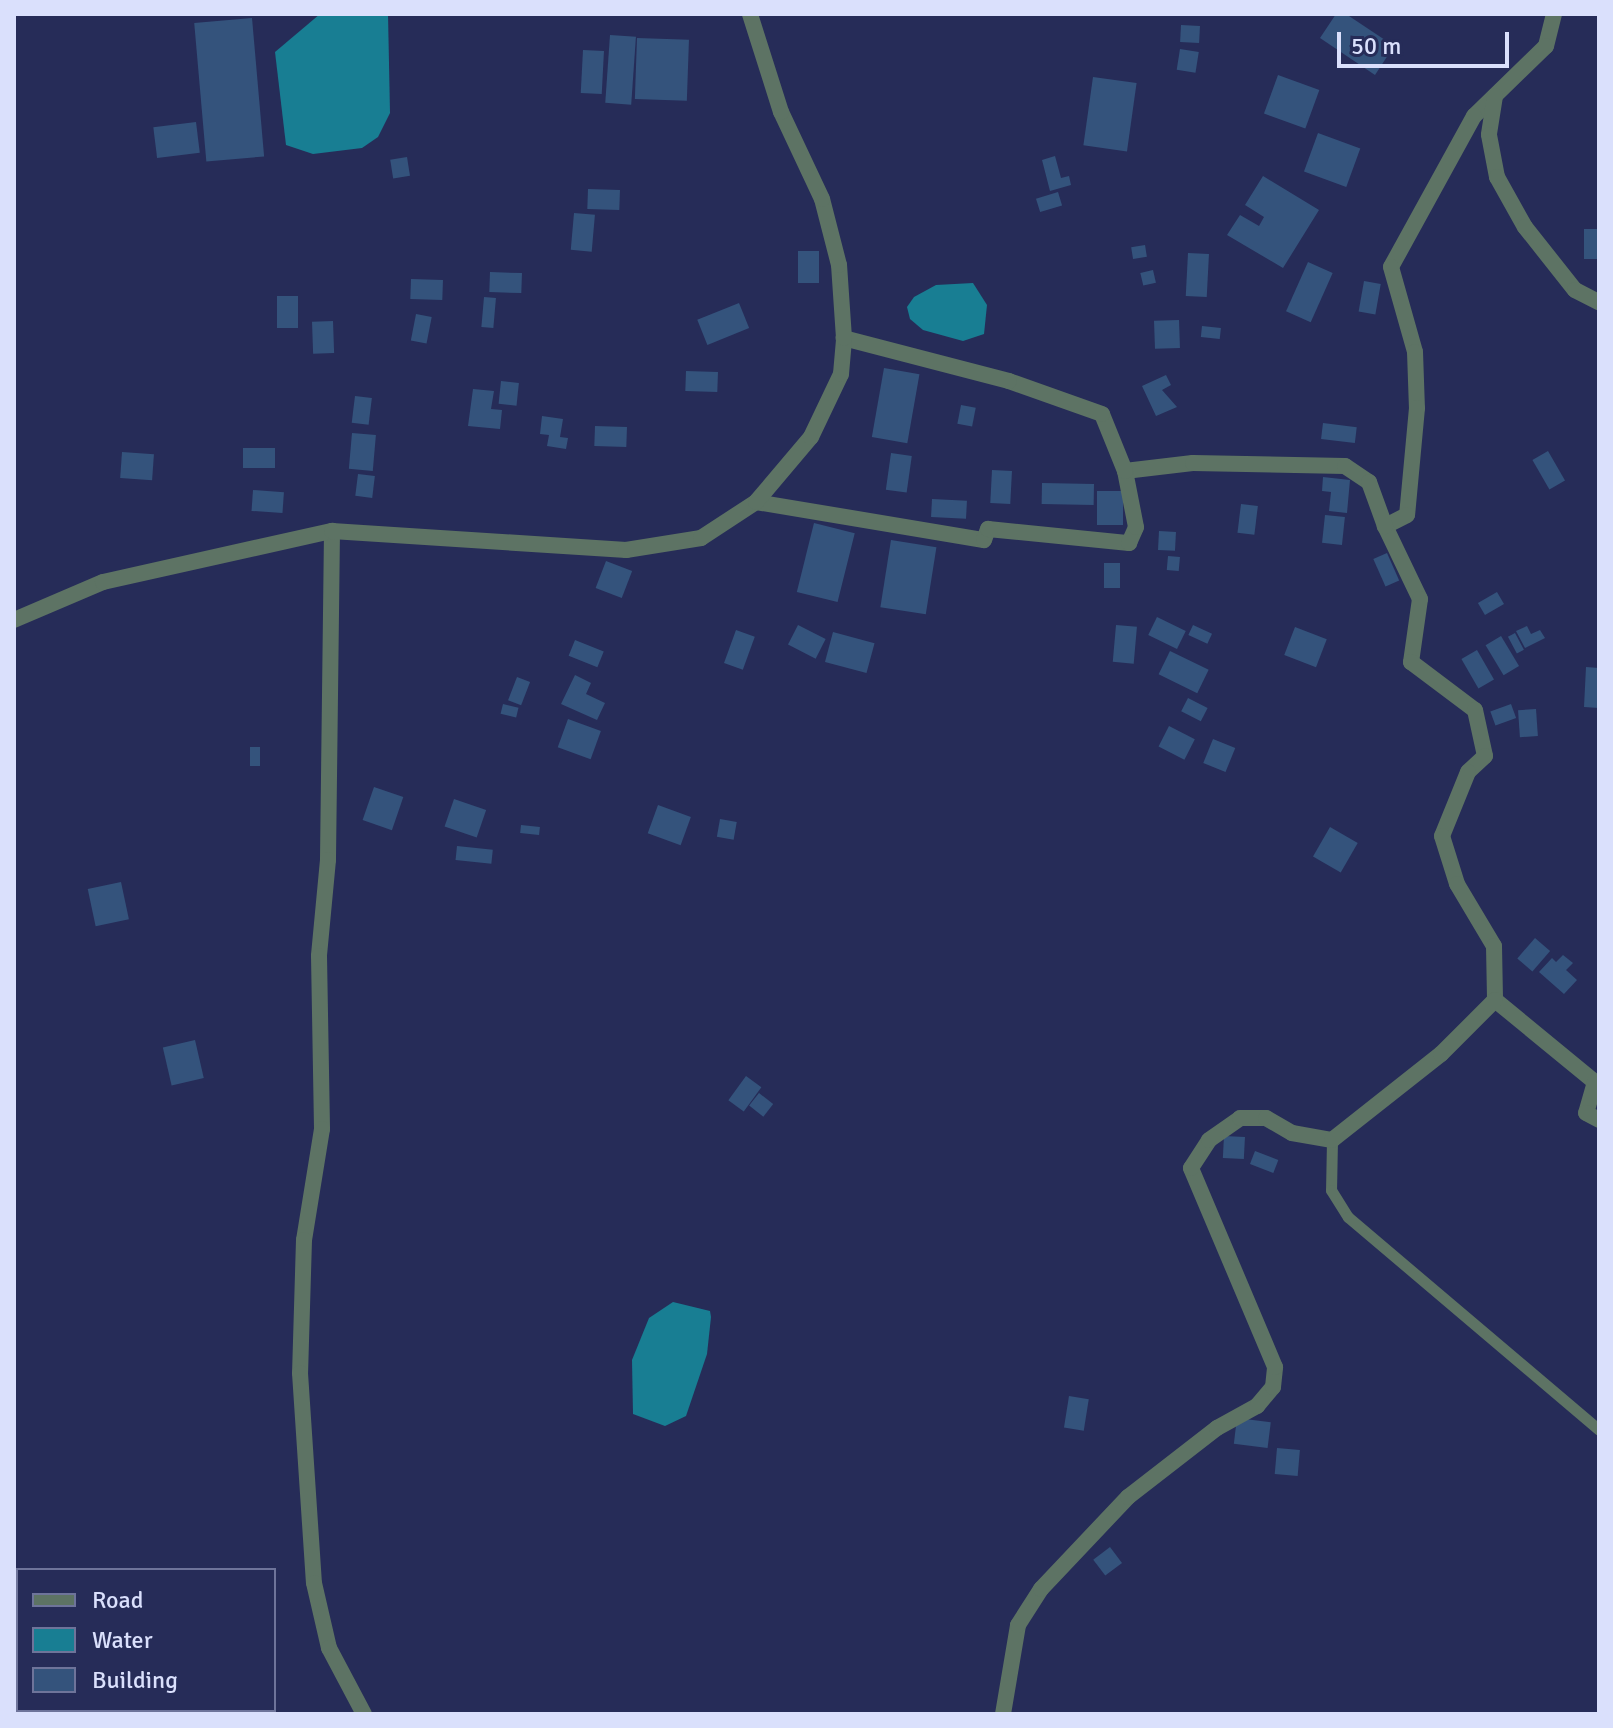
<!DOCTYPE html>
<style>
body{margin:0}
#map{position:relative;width:1613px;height:1728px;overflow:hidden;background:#262c58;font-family:Signika,sans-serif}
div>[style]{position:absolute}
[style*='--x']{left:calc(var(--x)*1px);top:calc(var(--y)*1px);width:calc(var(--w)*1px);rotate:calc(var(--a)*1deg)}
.water>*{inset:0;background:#187e93}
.building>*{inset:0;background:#34537c;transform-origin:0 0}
.service>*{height:11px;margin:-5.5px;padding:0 5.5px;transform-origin:5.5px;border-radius:5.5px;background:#5d7364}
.minor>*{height:16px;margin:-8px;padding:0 8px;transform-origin:8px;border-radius:8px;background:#5d7364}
span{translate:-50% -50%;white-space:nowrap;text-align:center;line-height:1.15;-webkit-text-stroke:6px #262c58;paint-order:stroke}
.frame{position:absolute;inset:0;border:16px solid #dae0fc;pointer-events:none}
.legend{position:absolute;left:16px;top:1568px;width:260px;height:144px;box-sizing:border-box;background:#262c58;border:2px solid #6e749a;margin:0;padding:10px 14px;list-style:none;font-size:24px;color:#dae0fc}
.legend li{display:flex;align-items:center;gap:16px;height:40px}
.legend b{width:40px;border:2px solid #6e749a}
.scale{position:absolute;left:1337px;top:32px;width:172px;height:36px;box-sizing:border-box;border:4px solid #dae0fc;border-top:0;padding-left:10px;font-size:24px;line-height:28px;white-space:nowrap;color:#dae0fc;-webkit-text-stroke:6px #262c58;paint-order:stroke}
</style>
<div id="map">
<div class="water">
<i style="clip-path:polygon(320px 14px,388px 14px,390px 113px,378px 137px,362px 148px,313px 154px,286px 145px,275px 52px)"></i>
<i style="clip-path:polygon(973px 283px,987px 305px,984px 334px,963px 341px,923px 330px,910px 319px,907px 307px,914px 297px,936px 285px)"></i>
<i style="clip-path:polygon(673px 1302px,710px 1311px,711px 1317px,707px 1354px,686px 1416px,665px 1426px,633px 1414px,632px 1360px,649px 1318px)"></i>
</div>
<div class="building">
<i style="clip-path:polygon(1336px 14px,1346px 14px,1394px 46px,1375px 75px,1320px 38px)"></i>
<i style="left:252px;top:18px;width:139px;height:58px;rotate:85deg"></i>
<i style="left:1181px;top:25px;width:19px;height:17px;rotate:3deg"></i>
<i style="left:610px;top:35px;width:26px;height:68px;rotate:4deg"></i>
<i style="left:637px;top:38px;width:52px;height:61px;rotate:2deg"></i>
<i style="left:1180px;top:49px;width:19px;height:21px;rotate:9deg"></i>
<i style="left:583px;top:50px;width:21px;height:43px;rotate:3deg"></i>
<i style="left:1278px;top:75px;width:44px;height:41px;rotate:20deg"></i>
<i style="left:1093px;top:77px;width:44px;height:69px;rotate:8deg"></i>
<i style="left:196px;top:122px;width:31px;height:43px;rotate:83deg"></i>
<i style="left:1318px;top:133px;width:45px;height:41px;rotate:20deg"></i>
<i style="clip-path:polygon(1055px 156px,1061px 178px,1069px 176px,1071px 185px,1050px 191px,1042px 160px)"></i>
<i style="left:407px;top:157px;width:19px;height:17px;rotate:81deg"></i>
<i style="clip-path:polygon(1263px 176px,1319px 210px,1283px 268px,1227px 235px,1240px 215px,1259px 226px,1264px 217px,1245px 205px)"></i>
<i style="left:588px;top:189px;width:32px;height:20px;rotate:2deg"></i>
<i style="left:1058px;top:192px;width:14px;height:23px;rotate:73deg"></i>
<i style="left:574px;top:213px;width:21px;height:37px;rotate:5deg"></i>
<i style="left:1584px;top:229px;width:15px;height:30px"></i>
<i style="left:1145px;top:245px;width:12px;height:14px;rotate:81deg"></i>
<i style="left:819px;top:251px;width:32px;height:21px;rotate:90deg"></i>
<i style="left:1188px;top:253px;width:21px;height:43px;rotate:3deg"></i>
<i style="left:1308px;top:262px;width:27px;height:54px;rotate:24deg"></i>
<i style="left:1153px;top:270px;width:13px;height:13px;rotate:77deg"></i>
<i style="left:490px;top:272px;width:32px;height:20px;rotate:2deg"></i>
<i style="left:411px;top:279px;width:32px;height:20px;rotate:2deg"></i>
<i style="left:1364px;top:281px;width:17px;height:31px;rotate:10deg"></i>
<i style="left:298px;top:296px;width:32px;height:21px;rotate:90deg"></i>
<i style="left:484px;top:297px;width:12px;height:30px;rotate:5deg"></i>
<i style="left:739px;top:303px;width:27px;height:45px;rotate:68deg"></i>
<i style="left:416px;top:314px;width:16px;height:27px;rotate:11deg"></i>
<i style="left:1179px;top:320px;width:28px;height:25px;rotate:88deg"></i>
<i style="left:333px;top:321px;width:32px;height:21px;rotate:88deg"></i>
<i style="left:1202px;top:326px;width:19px;height:11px;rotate:6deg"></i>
<i style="left:884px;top:368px;width:36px;height:70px;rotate:10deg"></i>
<i style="left:686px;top:371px;width:32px;height:20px;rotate:2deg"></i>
<i style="clip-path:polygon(1166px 375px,1171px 385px,1162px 390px,1177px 407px,1156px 416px,1142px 386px)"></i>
<i style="left:501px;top:381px;width:18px;height:23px;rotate:6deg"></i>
<i style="clip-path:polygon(473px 389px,494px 391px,491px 409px,502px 410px,500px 429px,468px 426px)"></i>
<i style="left:355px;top:396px;width:17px;height:27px;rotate:7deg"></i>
<i style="left:961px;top:405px;width:15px;height:19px;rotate:11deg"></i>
<i style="clip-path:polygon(542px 416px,563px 419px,560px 437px,568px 438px,566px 449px,547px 446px,549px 435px,540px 434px)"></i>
<i style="left:1323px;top:423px;width:34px;height:16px;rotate:7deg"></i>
<i style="left:595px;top:426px;width:32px;height:20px;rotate:2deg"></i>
<i style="left:352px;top:433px;width:24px;height:36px;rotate:5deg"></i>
<i style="left:243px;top:448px;width:32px;height:20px"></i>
<i style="left:1548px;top:451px;width:34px;height:18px;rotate:60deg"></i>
<i style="left:122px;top:452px;width:32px;height:26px;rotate:4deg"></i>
<i style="left:891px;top:453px;width:21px;height:37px;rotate:8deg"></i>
<i style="left:992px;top:470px;width:20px;height:33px;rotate:3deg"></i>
<i style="left:358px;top:474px;width:17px;height:22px;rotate:7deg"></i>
<i style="clip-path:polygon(1323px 477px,1350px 480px,1347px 513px,1329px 511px,1331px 492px,1322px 491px)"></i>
<i style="left:1042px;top:483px;width:52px;height:21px;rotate:1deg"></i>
<i style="left:253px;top:490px;width:31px;height:21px;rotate:4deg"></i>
<i style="left:1097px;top:491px;width:26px;height:34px"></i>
<i style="left:932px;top:499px;width:35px;height:18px;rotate:3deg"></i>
<i style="left:1241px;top:504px;width:17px;height:29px;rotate:7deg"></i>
<i style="left:1325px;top:515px;width:20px;height:28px;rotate:6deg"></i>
<i style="left:814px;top:523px;width:42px;height:71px;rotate:14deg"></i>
<i style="left:1159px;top:531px;width:17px;height:19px;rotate:3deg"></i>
<i style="left:891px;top:540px;width:46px;height:68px;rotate:9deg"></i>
<i style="left:1387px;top:553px;width:30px;height:15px;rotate:66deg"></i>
<i style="left:1168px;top:556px;width:12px;height:14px;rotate:5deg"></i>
<i style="left:606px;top:561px;width:28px;height:29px;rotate:21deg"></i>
<i style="left:1104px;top:563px;width:16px;height:25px"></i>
<i style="left:1497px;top:592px;width:14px;height:22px;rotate:60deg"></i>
<i style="left:1157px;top:617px;width:32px;height:20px;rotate:26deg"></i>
<i style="left:798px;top:625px;width:31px;height:22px;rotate:27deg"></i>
<i style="left:1116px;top:625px;width:21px;height:37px;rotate:5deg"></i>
<i style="left:1193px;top:625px;width:21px;height:11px;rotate:25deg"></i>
<i style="clip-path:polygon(1527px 626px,1531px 634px,1540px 630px,1545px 638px,1525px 648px,1516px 631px)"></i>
<i style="left:1295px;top:627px;width:34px;height:30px;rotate:21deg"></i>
<i style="left:736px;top:630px;width:20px;height:35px;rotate:20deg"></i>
<i style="left:833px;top:632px;width:43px;height:31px;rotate:15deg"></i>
<i style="left:1515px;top:633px;width:19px;height:8px;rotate:62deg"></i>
<i style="left:1501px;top:636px;width:35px;height:18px;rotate:59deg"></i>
<i style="left:575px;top:640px;width:31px;height:17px;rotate:22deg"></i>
<i style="left:1477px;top:650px;width:34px;height:18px;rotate:60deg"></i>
<i style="left:1170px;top:651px;width:43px;height:26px;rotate:26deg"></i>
<i style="clip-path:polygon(1586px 667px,1599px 668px,1599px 708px,1584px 707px)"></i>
<i style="clip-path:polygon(575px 675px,591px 683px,586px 694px,605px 703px,597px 720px,561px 704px)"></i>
<i style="left:517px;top:677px;width:14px;height:25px;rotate:21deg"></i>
<i style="left:1188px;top:698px;width:22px;height:15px;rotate:27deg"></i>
<i style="left:503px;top:704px;width:16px;height:10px;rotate:14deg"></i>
<i style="left:1511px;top:704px;width:15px;height:22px;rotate:70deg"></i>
<i style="left:1536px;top:709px;width:27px;height:18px;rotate:86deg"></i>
<i style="left:568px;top:719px;width:35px;height:30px;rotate:20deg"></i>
<i style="left:1169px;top:726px;width:29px;height:23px;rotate:27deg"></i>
<i style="left:1213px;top:739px;width:24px;height:26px;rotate:22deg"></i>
<i style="left:250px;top:747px;width:10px;height:19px"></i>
<i style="left:374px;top:787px;width:31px;height:35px;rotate:19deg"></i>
<i style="left:454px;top:799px;width:34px;height:29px;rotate:19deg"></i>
<i style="left:658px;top:805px;width:35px;height:30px;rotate:20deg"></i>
<i style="left:720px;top:819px;width:17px;height:18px;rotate:10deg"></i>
<i style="left:521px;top:825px;width:19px;height:8px;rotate:6deg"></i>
<i style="left:1330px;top:827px;width:32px;height:34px;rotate:30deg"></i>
<i style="left:457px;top:846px;width:36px;height:14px;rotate:6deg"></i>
<i style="left:121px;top:882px;width:38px;height:34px;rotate:78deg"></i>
<i style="left:1535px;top:938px;width:20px;height:27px;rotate:41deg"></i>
<i style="clip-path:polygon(1563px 955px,1573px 963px,1566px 970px,1577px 980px,1564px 994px,1539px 972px,1552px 958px,1556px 962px)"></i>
<i style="left:195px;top:1040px;width:39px;height:33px;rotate:77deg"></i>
<i style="left:746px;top:1076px;width:19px;height:30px;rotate:36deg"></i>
<i style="left:759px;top:1093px;width:18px;height:16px;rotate:38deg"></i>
<i style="left:1224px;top:1136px;width:21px;height:22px;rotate:3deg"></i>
<i style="left:1255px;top:1151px;width:25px;height:14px;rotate:21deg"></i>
<i style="left:1069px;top:1396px;width:20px;height:32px;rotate:9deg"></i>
<i style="left:1237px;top:1418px;width:34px;height:26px;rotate:7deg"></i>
<i style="left:1277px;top:1448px;width:23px;height:26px;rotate:5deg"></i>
<i style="left:1110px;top:1547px;width:20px;height:21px;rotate:53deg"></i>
</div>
<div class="service">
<i style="--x:1332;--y:1140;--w:50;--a:91.1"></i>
<i style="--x:1331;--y:1190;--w:32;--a:58"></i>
<i style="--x:1348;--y:1217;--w:329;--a:40.3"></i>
</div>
<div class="minor">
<i style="--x:1554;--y:14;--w:33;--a:104"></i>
<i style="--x:1546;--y:46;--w:100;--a:135.8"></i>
<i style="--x:1474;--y:116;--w:172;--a:118.8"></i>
<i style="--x:1391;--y:267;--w:88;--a:74.2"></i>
<i style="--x:1415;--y:352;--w:56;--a:88"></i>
<i style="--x:1417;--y:408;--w:107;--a:95.3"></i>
<i style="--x:1407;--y:515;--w:25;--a:153"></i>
<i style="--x:1385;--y:526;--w:81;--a:64.4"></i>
<i style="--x:1420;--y:599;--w:64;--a:98.1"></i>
<i style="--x:1411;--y:662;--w:80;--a:36.9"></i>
<i style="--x:1475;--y:710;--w:47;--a:77.7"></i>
<i style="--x:1485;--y:756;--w:23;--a:137"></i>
<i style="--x:1468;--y:772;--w:69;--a:112.1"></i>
<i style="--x:1442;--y:836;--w:50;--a:72.6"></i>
<i style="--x:1457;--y:884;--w:72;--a:59.2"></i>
<i style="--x:1494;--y:946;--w:54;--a:88.9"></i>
<i style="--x:1495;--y:1000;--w:129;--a:39.4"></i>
<i style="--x:1595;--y:1082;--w:32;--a:106"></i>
<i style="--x:1586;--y:1113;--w:15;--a:28"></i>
<i style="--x:1495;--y:96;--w:39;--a:99"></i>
<i style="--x:1489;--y:135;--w:43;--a:79.2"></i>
<i style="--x:1497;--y:177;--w:57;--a:60.8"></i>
<i style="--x:1525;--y:227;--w:80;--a:51.6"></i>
<i style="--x:1575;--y:290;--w:27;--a:27"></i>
<i style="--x:1125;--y:471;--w:68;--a:-6.7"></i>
<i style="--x:1193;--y:463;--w:152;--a:1.1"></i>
<i style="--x:1345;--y:466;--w:29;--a:34"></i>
<i style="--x:1369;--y:482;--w:47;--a:70"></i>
<i style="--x:756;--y:502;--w:231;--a:9.5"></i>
<i style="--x:984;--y:540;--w:12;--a:-70"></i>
<i style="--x:988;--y:529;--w:142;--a:5.7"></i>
<i style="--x:1129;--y:543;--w:17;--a:-66"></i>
<i style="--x:1136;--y:527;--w:57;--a:-101.1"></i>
<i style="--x:1125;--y:471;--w:61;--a:-112"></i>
<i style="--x:1102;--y:414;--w:99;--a:-160.5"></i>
<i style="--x:1009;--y:381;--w:171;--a:-165.4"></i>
<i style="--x:332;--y:531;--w:329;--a:90.7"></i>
<i style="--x:328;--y:860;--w:96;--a:95.4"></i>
<i style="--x:319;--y:956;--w:173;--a:89"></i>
<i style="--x:322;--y:1129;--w:112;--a:99.2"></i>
<i style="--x:304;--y:1240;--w:133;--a:91.7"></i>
<i style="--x:300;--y:1373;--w:210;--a:86.2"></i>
<i style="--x:314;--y:1583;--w:67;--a:77"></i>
<i style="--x:329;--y:1648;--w:75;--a:62.1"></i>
<i style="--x:14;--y:620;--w:97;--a:-23.1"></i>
<i style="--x:103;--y:582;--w:235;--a:-12.6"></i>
<i style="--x:332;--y:531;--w:295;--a:3.7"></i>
<i style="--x:626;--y:550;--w:76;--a:-9.1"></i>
<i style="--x:701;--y:538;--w:66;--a:-33.2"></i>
<i style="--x:756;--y:502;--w:85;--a:-49.8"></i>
<i style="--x:811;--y:437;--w:70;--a:-64.5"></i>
<i style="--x:841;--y:374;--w:36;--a:-85"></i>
<i style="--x:844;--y:338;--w:73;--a:-93.9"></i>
<i style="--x:839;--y:265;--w:68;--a:-104.4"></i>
<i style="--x:822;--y:199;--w:96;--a:-115.2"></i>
<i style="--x:781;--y:112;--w:103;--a:-107.6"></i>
<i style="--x:1003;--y:1714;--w:90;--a:-80.4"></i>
<i style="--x:1018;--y:1625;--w:43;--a:-57.4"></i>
<i style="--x:1041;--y:1589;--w:127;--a:-46.6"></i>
<i style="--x:1128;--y:1497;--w:113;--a:-37.8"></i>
<i style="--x:1217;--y:1428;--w:46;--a:-28.8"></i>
<i style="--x:1257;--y:1406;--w:25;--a:-50"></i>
<i style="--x:1273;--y:1387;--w:20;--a:-84"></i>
<i style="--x:1275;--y:1367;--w:216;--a:-112.9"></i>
<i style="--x:1191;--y:1168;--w:33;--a:-57"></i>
<i style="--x:1209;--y:1140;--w:38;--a:-35"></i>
<i style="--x:1240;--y:1118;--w:26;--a:0"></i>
<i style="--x:1266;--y:1118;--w:30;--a:30"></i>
<i style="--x:1292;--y:1133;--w:41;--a:9.9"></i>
<i style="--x:1332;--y:1140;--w:139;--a:-38.3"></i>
<i style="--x:1441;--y:1054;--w:76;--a:-45"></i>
</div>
<div class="frame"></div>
<ul class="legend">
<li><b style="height:10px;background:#5d7364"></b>Road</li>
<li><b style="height:22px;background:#187e93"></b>Water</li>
<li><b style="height:22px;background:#34537c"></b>Building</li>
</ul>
<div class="scale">50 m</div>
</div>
